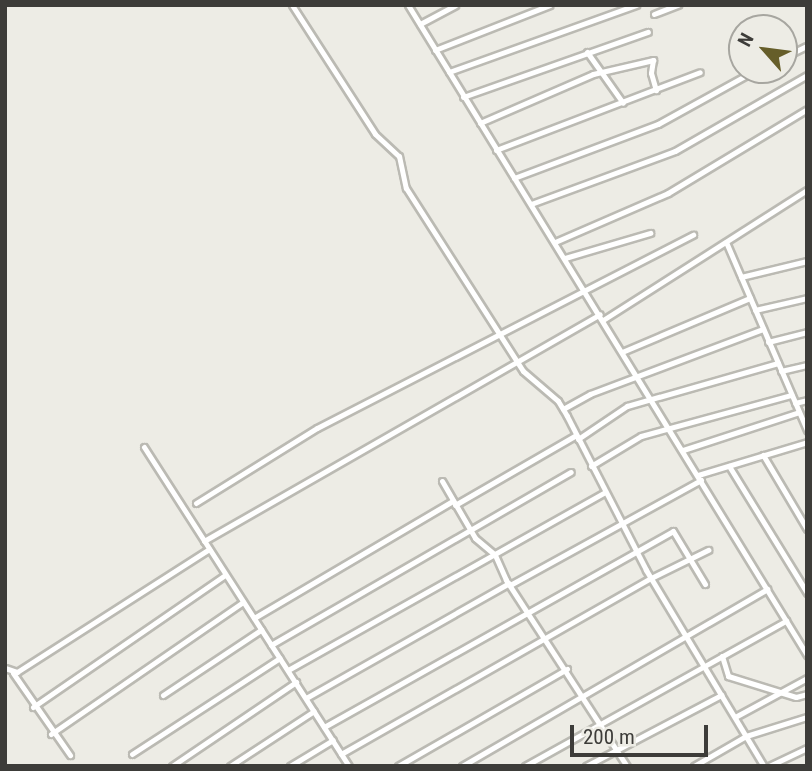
<!DOCTYPE html>
<style>
body{margin:0}
#map{position:relative;width:812px;height:771px;overflow:hidden;background:#edece5;font-family:"Roboto Condensed",sans-serif}
div>[style]{position:absolute}
[style*='--x']{left:calc(var(--x)*1px);top:calc(var(--y)*1px);width:calc(var(--w)*1px);rotate:calc(var(--a)*1deg)}
.roads{filter:drop-shadow(2px 0 #bbbab3) drop-shadow(-2px 0 #bbbab3) drop-shadow(0 2px #bbbab3) drop-shadow(0 -2px #bbbab3)}
.street>*{height:5px;margin:-2.5px;padding:0 2.5px;transform-origin:2.5px;border-radius:2.5px;background:#fff}
span{translate:-50% -50%;white-space:nowrap;text-align:center;line-height:1.15;-webkit-text-stroke:5px #edece5;paint-order:stroke}
.frame{position:absolute;inset:0;border:7px solid #3d3c39;pointer-events:none}
.north{position:absolute;left:728px;top:14px;width:70px;height:70px;box-sizing:border-box;background:#edece5;border:2px solid #a7a6a0;border-radius:50%;rotate:298deg;font-size:19px;font-weight:700;line-height:28px;text-align:center;color:#3d3c39}
.north::after{content:'';display:block;margin:auto;width:24px;height:32px;background:#665e2a;clip-path:polygon(50% 0,100% 100%,50% 72%,0 100%)}
.scale{position:absolute;left:570px;top:725px;width:138px;height:32px;box-sizing:border-box;border:4px solid #3d3c39;border-top:0;padding-left:9px;font-size:21px;line-height:24px;white-space:nowrap;color:#3d3c39;-webkit-text-stroke:5px #edece5;paint-order:stroke}
</style>
<div id="map">
<div class="roads">
<div class="street">
<i style="--x:292;--y:5;--w:153;--a:57.2"></i>
<i style="--x:375;--y:134;--w:33;--a:43"></i>
<i style="--x:399;--y:156;--w:33;--a:78"></i>
<i style="--x:406;--y:188;--w:217;--a:57.4"></i>
<i style="--x:523;--y:371;--w:46;--a:40.6"></i>
<i style="--x:558;--y:401;--w:17;--a:59"></i>
<i style="--x:567;--y:416;--w:173;--a:62.8"></i>
<i style="--x:646;--y:570;--w:229;--a:59"></i>
<i style="--x:408;--y:5;--w:763;--a:58.46"></i>
<i style="--x:654;--y:14;--w:26;--a:-21"></i>
<i style="--x:420;--y:24;--w:40;--a:-28"></i>
<i style="--x:435;--y:50;--w:123;--a:-21.4"></i>
<i style="--x:587;--y:52;--w:62;--a:54.8"></i>
<i style="--x:784;--y:57;--w:25;--a:-26"></i>
<i style="--x:449;--y:72;--w:199;--a:-19.7"></i>
<i style="--x:463;--y:97;--w:196;--a:-19.4"></i>
<i style="--x:480;--y:123;--w:123;--a:-23.4"></i>
<i style="--x:593;--y:74;--w:62;--a:-13.1"></i>
<i style="--x:653;--y:60;--w:13;--a:99"></i>
<i style="--x:651;--y:73;--w:18;--a:74"></i>
<i style="--x:496;--y:150;--w:218;--a:-20.9"></i>
<i style="--x:514;--y:178;--w:154;--a:-20.6"></i>
<i style="--x:658;--y:124;--w:112;--a:-28.9"></i>
<i style="--x:531;--y:204;--w:153;--a:-20.2"></i>
<i style="--x:675;--y:151;--w:152;--a:-29.9"></i>
<i style="--x:555;--y:242;--w:123;--a:-23.4"></i>
<i style="--x:668;--y:193;--w:162;--a:-31.1"></i>
<i style="--x:726;--y:242;--w:205;--a:66.7"></i>
<i style="--x:565;--y:258;--w:89;--a:-16.4"></i>
<i style="--x:741;--y:277;--w:68;--a:-13.6"></i>
<i style="--x:755;--y:310;--w:53;--a:-13"></i>
<i style="--x:603;--y:320;--w:242;--a:-32.5"></i>
<i style="--x:768;--y:342;--w:40;--a:-14.4"></i>
<i style="--x:622;--y:352;--w:139;--a:-22.9"></i>
<i style="--x:781;--y:371;--w:27;--a:-13"></i>
<i style="--x:795;--y:403;--w:12;--a:-14"></i>
<i style="--x:563;--y:409;--w:31;--a:-29"></i>
<i style="--x:590;--y:394;--w:185;--a:-20.6"></i>
<i style="--x:578;--y:439;--w:59;--a:-34"></i>
<i style="--x:627;--y:406;--w:157;--a:-15.9"></i>
<i style="--x:144;--y:447;--w:379;--a:57.3"></i>
<i style="--x:683;--y:450;--w:122;--a:-18.1"></i>
<i style="--x:763;--y:455;--w:86;--a:59.3"></i>
<i style="--x:591;--y:466;--w:58;--a:-31"></i>
<i style="--x:641;--y:436;--w:156;--a:-15.3"></i>
<i style="--x:729;--y:466;--w:149;--a:58.4"></i>
<i style="--x:698;--y:475;--w:114;--a:-16.8"></i>
<i style="--x:442;--y:481;--w:66;--a:59.9"></i>
<i style="--x:475;--y:538;--w:26;--a:40"></i>
<i style="--x:495;--y:555;--w:27;--a:66"></i>
<i style="--x:506;--y:580;--w:222;--a:57"></i>
<i style="--x:196;--y:503;--w:142;--a:-31.8"></i>
<i style="--x:317;--y:428;--w:423;--a:-27.2"></i>
<i style="--x:455;--y:505;--w:140;--a:-30"></i>
<i style="--x:204;--y:541;--w:456;--a:-29.8"></i>
<i style="--x:510;--y:585;--w:218;--a:-28.8"></i>
<i style="--x:254;--y:618;--w:231;--a:-30.5"></i>
<i style="--x:271;--y:645;--w:346;--a:-30"></i>
<i style="--x:722;--y:656;--w:21;--a:73"></i>
<i style="--x:728;--y:676;--w:71;--a:17.2"></i>
<i style="--x:796;--y:697;--w:11;--a:-15"></i>
<i style="--x:5;--y:668;--w:13;--a:18"></i>
<i style="--x:17;--y:672;--w:228;--a:-32.6"></i>
<i style="--x:288;--y:670;--w:362;--a:-29.3"></i>
<i style="--x:13;--y:673;--w:100;--a:55.2"></i>
<i style="--x:163;--y:695;--w:118;--a:-33.6"></i>
<i style="--x:306;--y:698;--w:233;--a:-29.5"></i>
<i style="--x:33;--y:707;--w:233;--a:-34.5"></i>
<i style="--x:735;--y:717;--w:82;--a:-28.4"></i>
<i style="--x:324;--y:727;--w:400;--a:-29.3"></i>
<i style="--x:673;--y:531;--w:62;--a:58.9"></i>
<i style="--x:51;--y:734;--w:233;--a:-34.5"></i>
<i style="--x:132;--y:754;--w:176;--a:-33"></i>
<i style="--x:341;--y:754;--w:356;--a:-29.6"></i>
<i style="--x:651;--y:578;--w:64;--a:-26.2"></i>
<i style="--x:172;--y:766;--w:150;--a:-34.1"></i>
<i style="--x:230;--y:766;--w:100;--a:-33.2"></i>
<i style="--x:290;--y:766;--w:50;--a:-31.2"></i>
<i style="--x:398;--y:766;--w:195;--a:-29.9"></i>
<i style="--x:462;--y:766;--w:353;--a:-30.1"></i>
<i style="--x:525;--y:766;--w:299;--a:-29.1"></i>
<i style="--x:586;--y:766;--w:153;--a:-27.7"></i>
<i style="--x:694;--y:766;--w:60;--a:-30"></i>
<i style="--x:746;--y:736;--w:64;--a:-17.3"></i>
<i style="--x:769;--y:766;--w:42;--a:-25.3"></i>
</div>
</div>
<div class="frame"></div>
<div class="north">N</div>
<div class="scale">200 m</div>
</div>
